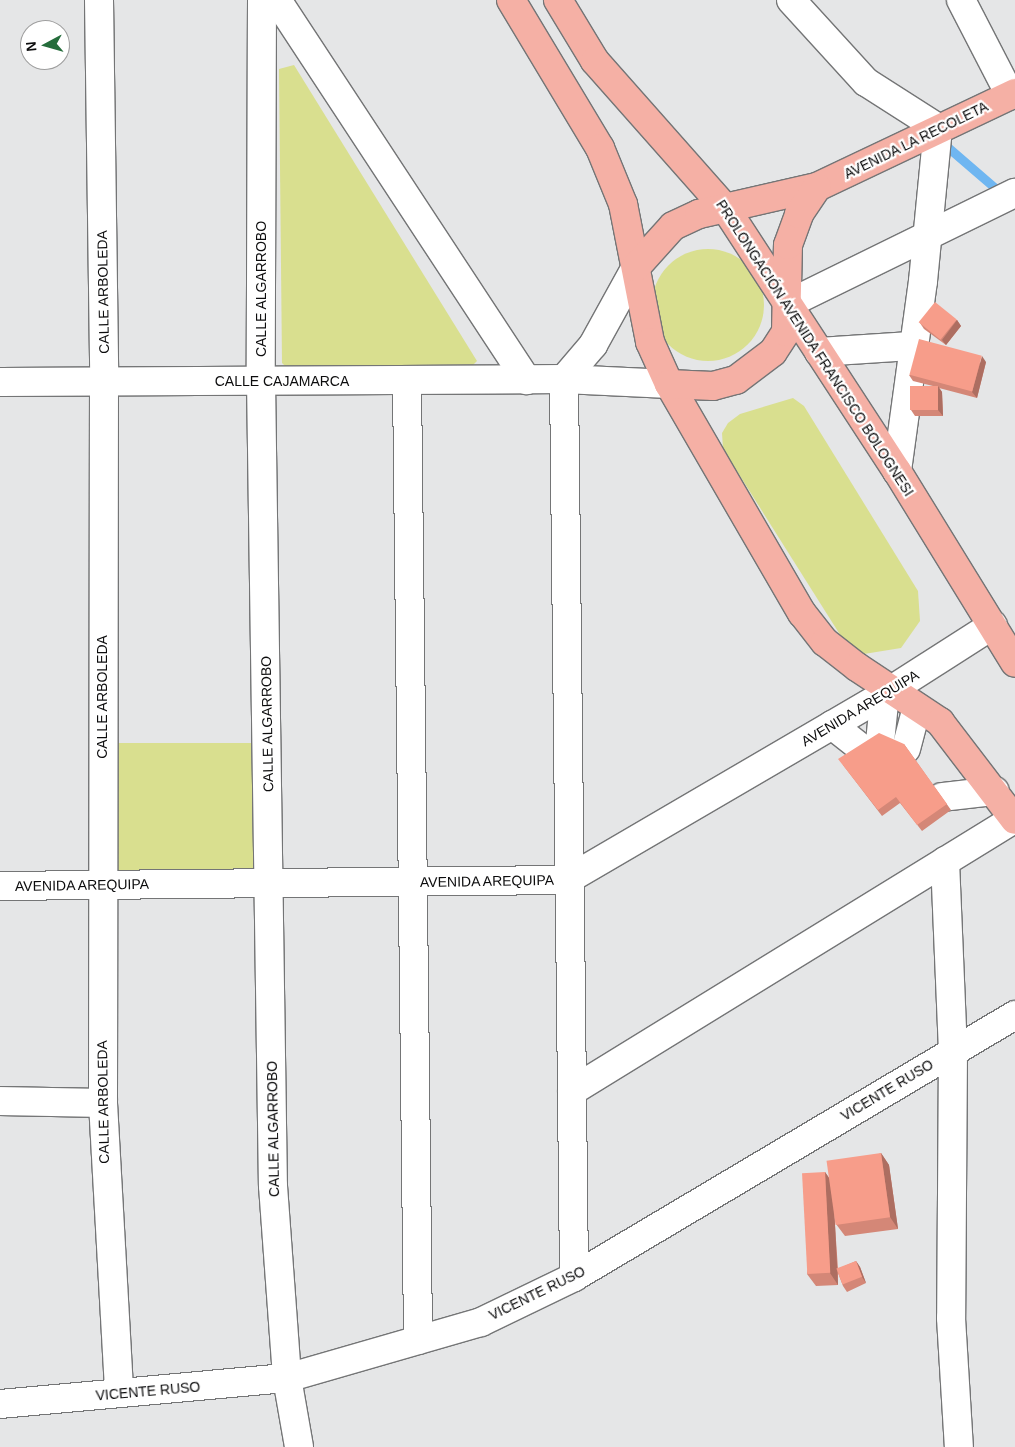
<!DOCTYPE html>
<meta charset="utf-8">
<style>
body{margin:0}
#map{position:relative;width:1015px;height:1447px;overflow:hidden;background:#e5e6e7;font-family:Arial,sans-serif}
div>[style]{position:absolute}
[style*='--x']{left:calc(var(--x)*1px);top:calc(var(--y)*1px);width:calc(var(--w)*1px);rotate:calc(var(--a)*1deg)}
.green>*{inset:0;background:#d9df8f;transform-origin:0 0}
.round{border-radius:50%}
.stream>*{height:9px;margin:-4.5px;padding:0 4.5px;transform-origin:4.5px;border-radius:4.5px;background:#6fb6f1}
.roads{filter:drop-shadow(1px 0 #747576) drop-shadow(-1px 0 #747576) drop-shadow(0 1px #747576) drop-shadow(0 -1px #747576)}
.minor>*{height:28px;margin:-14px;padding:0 14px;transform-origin:14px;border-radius:14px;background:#fff}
.major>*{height:28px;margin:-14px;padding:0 14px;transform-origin:14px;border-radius:14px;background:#f5b0a5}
.wall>*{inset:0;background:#d48777}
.shaded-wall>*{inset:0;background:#ad6e61}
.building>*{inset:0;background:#f79d8a;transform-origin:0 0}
span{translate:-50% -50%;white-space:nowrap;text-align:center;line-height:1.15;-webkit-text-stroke:4.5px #fff;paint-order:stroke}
.street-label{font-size:14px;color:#0c0c0d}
.north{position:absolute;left:20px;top:20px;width:50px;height:50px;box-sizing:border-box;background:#fff;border:1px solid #9e9e9e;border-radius:50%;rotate:264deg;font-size:14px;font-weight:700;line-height:20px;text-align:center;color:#0c0c0d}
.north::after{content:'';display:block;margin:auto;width:18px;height:22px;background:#256d3b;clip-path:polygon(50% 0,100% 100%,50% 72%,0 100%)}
</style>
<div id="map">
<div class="green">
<i style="clip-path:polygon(294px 65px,477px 361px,469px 369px,289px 370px,282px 363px,279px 69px)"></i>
<i class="round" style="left:652px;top:249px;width:112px;height:112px"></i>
<i style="clip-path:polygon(793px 398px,804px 406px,918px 591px,920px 621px,901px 648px,864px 654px,844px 641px,723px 449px,722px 433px,728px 423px,740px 414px)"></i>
<i style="left:254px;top:743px;width:134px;height:136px;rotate:90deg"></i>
</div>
<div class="stream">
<i style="--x:944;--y:144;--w:78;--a:40.8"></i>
</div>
<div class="roads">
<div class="minor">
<i style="--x:99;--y:0;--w:381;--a:89.2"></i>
<i style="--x:104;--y:381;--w:722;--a:90.08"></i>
<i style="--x:103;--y:1103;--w:290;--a:86.8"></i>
<i style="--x:262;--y:0;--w:381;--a:90.2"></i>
<i style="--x:261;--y:381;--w:805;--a:89.15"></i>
<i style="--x:273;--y:1186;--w:193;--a:85.8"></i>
<i style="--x:287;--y:1378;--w:70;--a:80.1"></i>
<i style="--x:277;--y:0;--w:455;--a:56.7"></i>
<i style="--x:791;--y:0;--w:111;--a:47.6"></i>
<i style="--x:866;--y:82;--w:85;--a:32.6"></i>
<i style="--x:938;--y:128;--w:154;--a:95.6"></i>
<i style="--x:923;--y:281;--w:192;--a:97.8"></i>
<i style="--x:961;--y:0;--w:107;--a:62.7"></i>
<i style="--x:788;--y:304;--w:253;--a:-26.1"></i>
<i style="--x:819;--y:352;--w:92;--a:-3.7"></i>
<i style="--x:564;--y:379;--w:898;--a:89.36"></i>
<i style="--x:564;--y:379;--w:45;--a:-49.5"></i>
<i style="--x:593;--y:345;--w:89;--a:-61.1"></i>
<i style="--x:407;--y:381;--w:959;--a:89.34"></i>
<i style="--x:0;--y:382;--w:564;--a:-0.3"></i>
<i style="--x:564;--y:379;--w:105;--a:2.7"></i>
<i style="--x:832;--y:725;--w:42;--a:38.2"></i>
<i style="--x:880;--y:742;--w:48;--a:-84.1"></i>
<i style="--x:906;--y:749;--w:43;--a:-75.3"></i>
<i style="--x:942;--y:797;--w:53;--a:-6.5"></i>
<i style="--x:945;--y:861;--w:190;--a:87.6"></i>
<i style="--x:953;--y:1051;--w:267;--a:90.4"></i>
<i style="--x:951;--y:1318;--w:129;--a:86.5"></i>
<i style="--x:0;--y:886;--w:567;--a:-0.61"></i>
<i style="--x:567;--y:880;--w:368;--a:-30.3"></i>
<i style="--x:885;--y:694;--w:128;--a:-32.6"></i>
<i style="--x:572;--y:1091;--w:519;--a:-31.61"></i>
<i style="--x:0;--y:1101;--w:103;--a:1.1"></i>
<i style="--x:0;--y:1404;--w:288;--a:-5.2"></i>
<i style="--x:287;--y:1378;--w:202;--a:-16.1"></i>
<i style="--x:481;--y:1322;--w:103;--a:-25.8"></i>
<i style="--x:574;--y:1277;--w:513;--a:-30.71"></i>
</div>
<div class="major">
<i style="--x:511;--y:0;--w:173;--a:59"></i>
<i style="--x:600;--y:148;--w:61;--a:67.7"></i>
<i style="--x:623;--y:204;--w:141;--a:78.9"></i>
<i style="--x:650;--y:342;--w:46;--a:65.7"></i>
<i style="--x:669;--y:384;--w:265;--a:59.9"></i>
<i style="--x:802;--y:613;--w:37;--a:52"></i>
<i style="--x:825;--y:642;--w:41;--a:38"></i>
<i style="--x:857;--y:667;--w:100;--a:33.5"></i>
<i style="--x:940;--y:722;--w:123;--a:52.6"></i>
<i style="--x:558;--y:0;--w:71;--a:58.8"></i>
<i style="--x:595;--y:61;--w:198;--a:48.5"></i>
<i style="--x:726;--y:209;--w:313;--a:56.9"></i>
<i style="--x:897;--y:471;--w:225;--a:58.4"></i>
<i style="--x:636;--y:267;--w:55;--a:-47.9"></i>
<i style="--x:673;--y:226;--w:29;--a:-25"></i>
<i style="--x:699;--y:214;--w:121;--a:-12.9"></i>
<i style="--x:817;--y:187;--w:219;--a:-25.4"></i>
<i style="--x:669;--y:384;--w:44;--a:2.6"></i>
<i style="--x:713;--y:386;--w:24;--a:-15"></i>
<i style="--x:736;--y:380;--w:46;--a:-37.1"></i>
<i style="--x:773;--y:352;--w:24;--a:-57"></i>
<i style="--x:786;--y:332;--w:87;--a:-88.7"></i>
<i style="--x:788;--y:245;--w:33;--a:-70"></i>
<i style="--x:799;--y:214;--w:32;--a:-56"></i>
</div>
</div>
<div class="wall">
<i style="clip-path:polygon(957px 320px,961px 326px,946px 345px,924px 329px,920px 323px)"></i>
<i style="clip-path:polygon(986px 362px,977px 398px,939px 388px,942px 392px,943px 416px,915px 416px,911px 410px,933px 386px,913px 381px,909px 375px)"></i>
<i style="clip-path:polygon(904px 744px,951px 810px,922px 831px,900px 803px,882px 816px,843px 765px)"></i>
<i style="clip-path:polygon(881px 1153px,889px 1165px,898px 1229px,845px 1236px,836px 1224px,834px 1211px,838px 1269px,856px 1261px,860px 1267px,866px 1283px,847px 1292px,843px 1286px,838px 1273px,838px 1285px,816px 1286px,807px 1274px,825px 1172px,830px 1179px)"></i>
</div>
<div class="shaded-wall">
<i style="clip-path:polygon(957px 320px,961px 326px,946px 345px,942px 340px)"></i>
<i style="clip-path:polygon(982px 356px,986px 362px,977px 398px,972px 392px)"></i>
<i style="clip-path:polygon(938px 386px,942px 392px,943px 416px,938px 410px)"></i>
<i style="clip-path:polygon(881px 1153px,889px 1165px,898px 1229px,890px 1217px)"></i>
<i style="clip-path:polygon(825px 1172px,833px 1184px,838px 1285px,830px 1273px)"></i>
<i style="clip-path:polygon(856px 1261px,860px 1267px,866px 1283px,862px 1277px)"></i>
</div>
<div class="building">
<i style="left:935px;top:302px;width:28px;height:26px;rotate:39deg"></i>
<i style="left:919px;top:339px;width:65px;height:37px;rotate:15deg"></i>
<i style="left:938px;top:386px;width:24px;height:28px;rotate:90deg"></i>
<i style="clip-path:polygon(879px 733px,904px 744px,947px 804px,917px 825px,896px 797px,878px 810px,838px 759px)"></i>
<i style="left:881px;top:1153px;width:65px;height:55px;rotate:82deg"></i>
<i style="left:825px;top:1172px;width:101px;height:23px;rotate:87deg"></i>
<i style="left:856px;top:1261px;width:17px;height:21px;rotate:69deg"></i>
</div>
<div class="street-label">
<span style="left:916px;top:140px;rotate:-26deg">AVENIDA LA RECOLETA</span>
<span style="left:261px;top:289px;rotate:-90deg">CALLE ALGARROBO</span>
<span style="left:103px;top:292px;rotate:-91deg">CALLE ARBOLEDA</span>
<span style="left:815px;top:348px;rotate:57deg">PROLONGACIÓN AVENIDA FRANCISCO BOLOGNESI</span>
<span style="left:282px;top:381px">CALLE CAJAMARCA</span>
<span style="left:102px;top:697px;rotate:-90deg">CALLE ARBOLEDA</span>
<span style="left:860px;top:708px;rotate:-31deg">AVENIDA AREQUIPA</span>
<span style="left:267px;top:724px;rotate:-91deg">CALLE ALGARROBO</span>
<span style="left:487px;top:881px;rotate:-1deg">AVENIDA AREQUIPA</span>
<span style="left:82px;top:885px;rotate:-1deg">AVENIDA AREQUIPA</span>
<span style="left:887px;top:1090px;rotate:-31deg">VICENTE RUSO</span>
<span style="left:103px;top:1102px;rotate:-91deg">CALLE ARBOLEDA</span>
<span style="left:273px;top:1129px;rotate:-91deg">CALLE ALGARROBO</span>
<span style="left:537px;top:1293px;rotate:-26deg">VICENTE RUSO</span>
<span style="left:148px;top:1391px;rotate:-5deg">VICENTE RUSO</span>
</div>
<div class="north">N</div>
</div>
